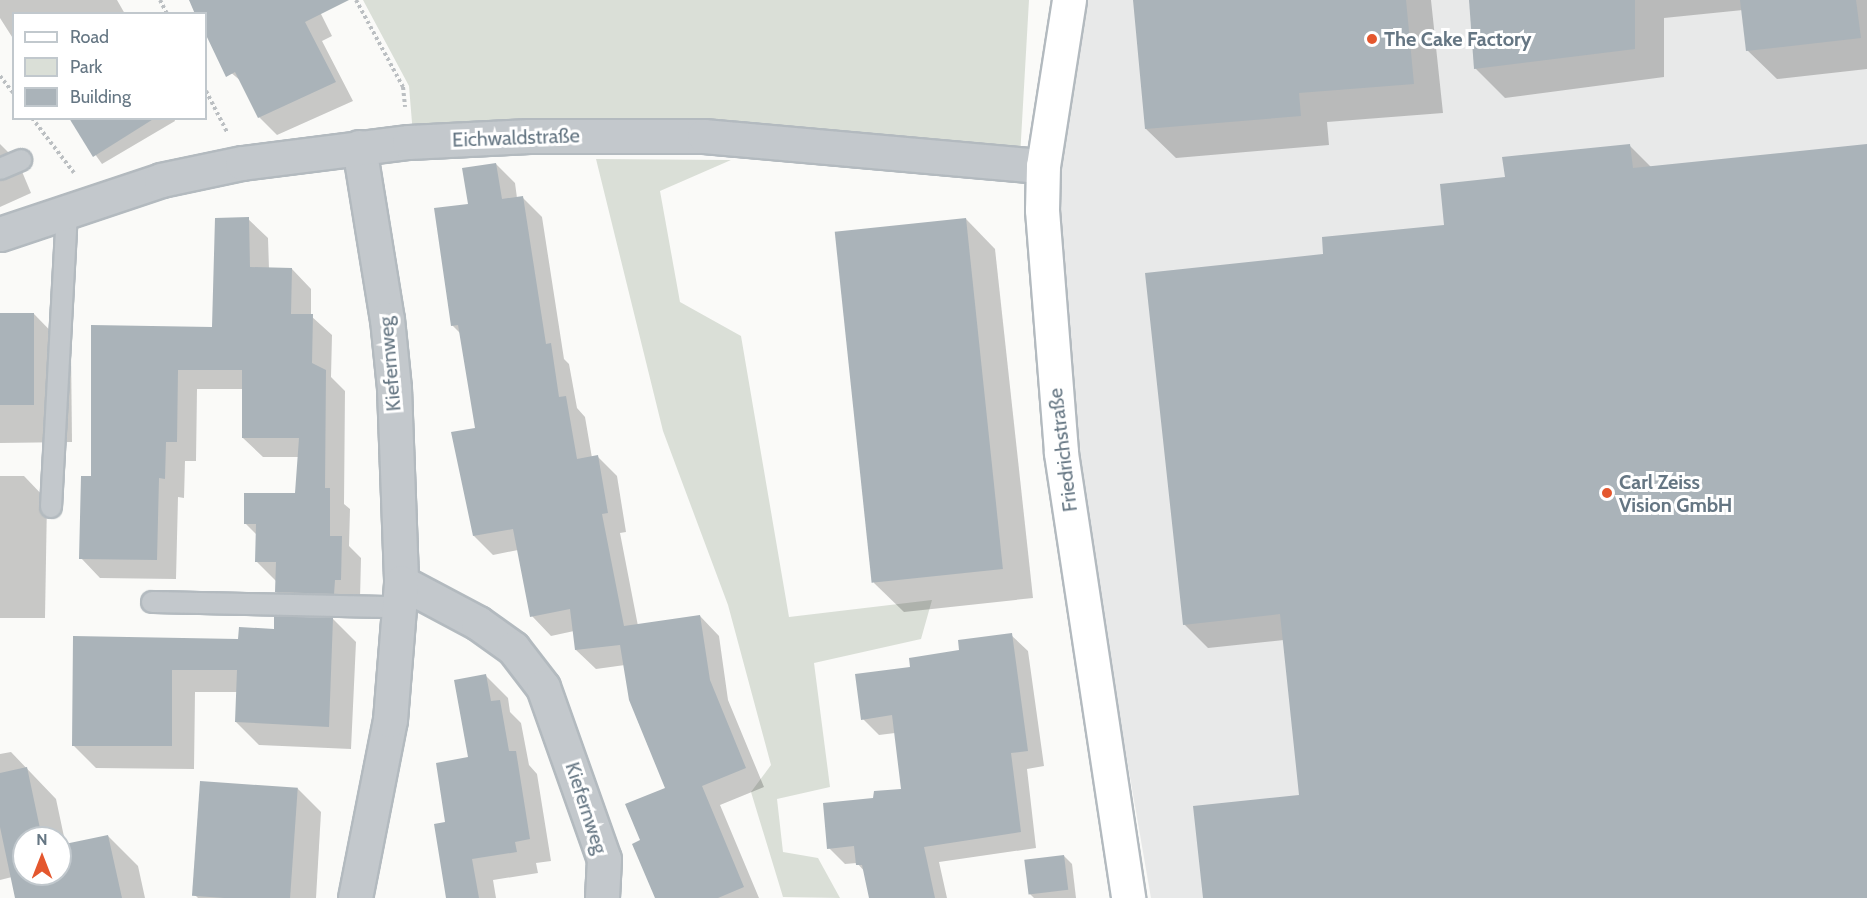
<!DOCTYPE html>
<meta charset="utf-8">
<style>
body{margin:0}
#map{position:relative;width:1867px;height:898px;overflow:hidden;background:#fafaf8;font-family:Cabin,sans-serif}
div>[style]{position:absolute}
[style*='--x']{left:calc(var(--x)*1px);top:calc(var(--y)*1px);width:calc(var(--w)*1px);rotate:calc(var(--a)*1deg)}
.built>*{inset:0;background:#e8e9e9}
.green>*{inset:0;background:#dadfd7}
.shadow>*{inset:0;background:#0003}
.building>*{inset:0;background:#aab3b9;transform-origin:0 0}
.path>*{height:4px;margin-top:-2px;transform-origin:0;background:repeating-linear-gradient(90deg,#bbbfc2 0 3px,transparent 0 6px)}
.roads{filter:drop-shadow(2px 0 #b3babf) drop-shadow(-2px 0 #b3babf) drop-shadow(0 2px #b3babf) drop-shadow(0 -2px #b3babf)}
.lane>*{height:20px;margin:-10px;padding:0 10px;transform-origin:10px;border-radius:10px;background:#c3c8cc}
.street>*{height:33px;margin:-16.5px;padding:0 16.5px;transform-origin:16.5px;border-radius:16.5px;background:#c3c8cc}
.secondary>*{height:33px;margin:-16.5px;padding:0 16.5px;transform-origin:16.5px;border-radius:16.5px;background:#fff}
.dots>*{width:16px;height:16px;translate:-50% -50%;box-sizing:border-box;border:3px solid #fff;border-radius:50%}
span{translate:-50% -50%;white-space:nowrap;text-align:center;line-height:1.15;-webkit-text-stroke:6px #fff;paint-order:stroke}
.poi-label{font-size:20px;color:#657683;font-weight:700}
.left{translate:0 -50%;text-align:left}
.street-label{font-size:20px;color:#657683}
.legend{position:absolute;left:12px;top:12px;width:195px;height:108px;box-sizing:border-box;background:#fff;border:2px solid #c1c8cd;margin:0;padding:8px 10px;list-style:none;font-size:18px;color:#657683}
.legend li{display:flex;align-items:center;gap:12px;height:30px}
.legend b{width:30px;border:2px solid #c1c8cd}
.north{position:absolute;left:12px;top:826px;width:60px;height:60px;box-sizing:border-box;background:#fff;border:2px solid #c1c8cd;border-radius:50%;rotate:0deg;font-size:16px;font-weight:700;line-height:24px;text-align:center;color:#657683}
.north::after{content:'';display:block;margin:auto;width:21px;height:27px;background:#e4572e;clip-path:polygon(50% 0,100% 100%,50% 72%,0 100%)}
</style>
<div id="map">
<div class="built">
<i style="clip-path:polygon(1069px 0,1867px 0,1867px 898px,1151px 898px,1049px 311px)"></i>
</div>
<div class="green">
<i style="clip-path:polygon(363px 0,1029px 0,1020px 157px,413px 135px,409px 86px)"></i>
<i style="clip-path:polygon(596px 159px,731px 160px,660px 191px,680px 302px,741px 336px,789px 617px,932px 600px,921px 639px,814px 663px,830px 787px,777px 799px,783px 852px,818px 858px,840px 898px,783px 897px,751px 792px,771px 765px,728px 605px,663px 431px)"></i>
</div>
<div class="shadow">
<i style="clip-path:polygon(0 0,117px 0,125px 14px,14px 14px,14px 40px,0 18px)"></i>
<i style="clip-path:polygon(189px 0,314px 0,332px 36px,322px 41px,353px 101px,277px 135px,259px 117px,242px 82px,222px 65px,206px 32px,206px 14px)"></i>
<i style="clip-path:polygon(1135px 0,1431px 0,1443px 113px,1327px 122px,1329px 145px,1176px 158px,1146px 129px)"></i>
<i style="clip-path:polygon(1470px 0,1867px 0,1867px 69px,1777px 79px,1747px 50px,1743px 10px,1664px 18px,1664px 77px,1505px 98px,1475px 68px)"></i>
<i style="clip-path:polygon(86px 118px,174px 118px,175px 121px,102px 164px,75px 126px)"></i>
<i style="clip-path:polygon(0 144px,18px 162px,31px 193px,0 207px)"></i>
<i style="clip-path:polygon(1629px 145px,1652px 168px,1867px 146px,1867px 898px,1204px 898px,1300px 796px,1284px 640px,1208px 648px,1184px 624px,1325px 255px,1446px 226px,1506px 179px)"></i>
<i style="clip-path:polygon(496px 164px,515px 183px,517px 198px,523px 198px,542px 217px,564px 359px,569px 364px,577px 408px,585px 417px,592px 458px,598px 457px,617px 476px,626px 532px,620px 533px,638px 626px,700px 616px,719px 636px,728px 700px,764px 787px,720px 805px,759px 898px,656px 898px,642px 841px,667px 789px,625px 665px,596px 669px,576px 650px,574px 631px,551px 636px,532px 616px,518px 550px,493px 555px,474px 536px,477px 429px,461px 334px,452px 325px,470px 205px)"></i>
<i style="clip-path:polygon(248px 219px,268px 238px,269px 269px,292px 269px,311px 289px,311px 316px,332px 335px,331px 377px,345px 391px,344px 504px,350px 509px,349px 546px,361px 558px,360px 599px,296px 612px,276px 592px,277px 582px,257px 562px,257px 535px,245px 523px,297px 495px,299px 457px,263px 457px,243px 438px,244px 389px,197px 389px,196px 461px,185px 461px,184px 498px,178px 497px,176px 579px,100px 578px,81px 558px,93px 477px,93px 327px,213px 328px)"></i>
<i style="clip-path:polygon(966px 219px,995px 249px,1033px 598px,904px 612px,874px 583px)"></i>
<i style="clip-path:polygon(34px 314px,71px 352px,72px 442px,0 443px,0 315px)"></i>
<i style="clip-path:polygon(0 476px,24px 476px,47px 500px,45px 618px,0 618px)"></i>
<i style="clip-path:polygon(333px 619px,356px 642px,351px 749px,259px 745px,236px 722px,238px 692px,195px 692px,194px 769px,96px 768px,73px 745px,74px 638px,240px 641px)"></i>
<i style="clip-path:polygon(1011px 635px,1028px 651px,1044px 766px,1027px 769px,1036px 848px,939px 862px,947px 898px,871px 898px,866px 873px,857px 863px,845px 864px,829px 848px,874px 799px,903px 790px,895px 733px,879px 735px,863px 719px,912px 668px)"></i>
<i style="clip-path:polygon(486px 676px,508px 698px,510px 712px,521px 723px,529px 765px,537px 774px,551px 861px,536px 863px,538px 873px,493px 880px,496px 898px,447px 898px,447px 824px,470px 758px)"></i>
<i style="clip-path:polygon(evenodd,11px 752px,56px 799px,66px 846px,108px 836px,138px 866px,145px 898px,17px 898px,12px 877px,0 880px,0 754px,11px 752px,24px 838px,60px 838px,60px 874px,24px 874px,24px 838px)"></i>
<i style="clip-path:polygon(297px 788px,321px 812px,316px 898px,198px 898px,195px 895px)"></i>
<i style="clip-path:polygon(1064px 856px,1072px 864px,1076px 898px,1034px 898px,1030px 894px)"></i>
</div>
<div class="building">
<i style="clip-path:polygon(189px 0,349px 0,305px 22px,336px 82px,258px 118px,235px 72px,226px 77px,206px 35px,206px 14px,195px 14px)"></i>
<i style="clip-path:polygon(1133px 0,1406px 0,1414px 84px,1299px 93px,1301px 116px,1145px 129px)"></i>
<i style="clip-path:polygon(1469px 0,1635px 0,1635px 49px,1474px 69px)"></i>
<i style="clip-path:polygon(1740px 0,1856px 0,1861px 38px,1746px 51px)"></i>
<i style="clip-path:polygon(69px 118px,155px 118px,93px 157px)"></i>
<i style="clip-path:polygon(1630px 144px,1633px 168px,1867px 144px,1867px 898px,1203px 898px,1193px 806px,1299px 795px,1280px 614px,1183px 625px,1145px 273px,1323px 254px,1322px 237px,1444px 225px,1440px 184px,1505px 177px,1502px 157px)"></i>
<i style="clip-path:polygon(496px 163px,502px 199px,523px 196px,546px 344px,551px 343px,559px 397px,566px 396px,577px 459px,598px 455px,608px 513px,602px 514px,624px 626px,700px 615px,710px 680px,746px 768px,702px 786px,744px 887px,718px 898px,655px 898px,632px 844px,640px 840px,625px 804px,665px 788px,629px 700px,620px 645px,575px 650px,570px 609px,530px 617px,513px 529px,473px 536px,451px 432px,475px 428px,458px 325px,451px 326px,434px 208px,468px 204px,462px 168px)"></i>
<i style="clip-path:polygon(249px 217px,250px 267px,292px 268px,291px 314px,313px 314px,312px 363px,326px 370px,325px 488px,330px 488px,330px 536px,342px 536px,341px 580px,335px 580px,334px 594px,275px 592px,276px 562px,255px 562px,256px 524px,244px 524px,244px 493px,295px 493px,299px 438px,242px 438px,242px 370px,178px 370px,177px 442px,166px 442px,165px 479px,159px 478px,157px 560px,79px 559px,81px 476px,91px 476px,91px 325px,212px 327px,215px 218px)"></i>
<i style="left:966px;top:218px;width:353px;height:132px;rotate:84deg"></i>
<i style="left:0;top:313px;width:34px;height:92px"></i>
<i style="clip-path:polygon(274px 616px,333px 618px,329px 727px,235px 722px,237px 670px,172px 670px,172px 746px,72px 746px,73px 636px,238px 639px,239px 627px,274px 629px)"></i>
<i style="clip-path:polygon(1012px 633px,1028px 751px,1011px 753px,1021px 832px,924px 847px,935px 898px,869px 898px,862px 865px,856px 865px,854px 846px,827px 849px,823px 803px,873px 798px,874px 791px,901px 789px,892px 715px,861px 720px,855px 674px,910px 667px,909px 658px,959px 650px,958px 640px)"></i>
<i style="clip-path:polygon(486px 674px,491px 701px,500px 700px,509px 751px,516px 751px,530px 839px,515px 842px,517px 852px,472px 859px,479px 898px,446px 898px,434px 824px,445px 822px,436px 763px,468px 757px,454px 680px)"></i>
<i style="clip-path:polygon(27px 767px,42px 838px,24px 838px,24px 874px,60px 874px,60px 845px,108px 835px,122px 898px,15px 898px,0 827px,0 773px)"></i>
<i style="left:200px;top:781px;width:98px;height:115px;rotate:4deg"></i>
<i style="left:1064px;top:855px;width:35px;height:40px;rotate:83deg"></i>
</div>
<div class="path">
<i style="--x:160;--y:0;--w:16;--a:63"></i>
<i style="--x:356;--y:0;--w:99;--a:61.6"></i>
<i style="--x:403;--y:87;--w:20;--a:84"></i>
<i style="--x:0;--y:76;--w:23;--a:52"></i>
<i style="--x:206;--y:91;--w:46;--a:62.9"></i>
<i style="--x:32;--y:118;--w:69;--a:52.6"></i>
</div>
<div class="roads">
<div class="lane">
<i style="--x:0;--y:169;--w:23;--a:-23"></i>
<i style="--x:51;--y:507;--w:298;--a:-86.9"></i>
<i style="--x:152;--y:602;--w:247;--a:1.2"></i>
</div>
<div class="street">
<i style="--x:359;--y:147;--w:174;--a:80.8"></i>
<i style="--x:387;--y:319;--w:69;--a:84.2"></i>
<i style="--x:394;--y:388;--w:194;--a:87.9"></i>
<i style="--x:401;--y:582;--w:87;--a:28"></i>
<i style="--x:478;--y:623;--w:43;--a:35.5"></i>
<i style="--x:513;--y:648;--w:49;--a:52.4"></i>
<i style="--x:543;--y:687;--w:182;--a:70.5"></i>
<i style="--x:604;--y:859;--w:39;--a:93"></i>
<i style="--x:0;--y:234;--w:170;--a:-18.5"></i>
<i style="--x:161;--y:180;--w:83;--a:-11.9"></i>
<i style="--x:242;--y:163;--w:168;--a:-7.2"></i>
<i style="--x:409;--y:142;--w:120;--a:-2.9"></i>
<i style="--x:529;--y:136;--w:175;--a:0"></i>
<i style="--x:704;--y:136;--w:340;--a:5.1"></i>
<i style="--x:355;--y:898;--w:181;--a:-78.9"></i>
<i style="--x:390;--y:720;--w:138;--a:-85.4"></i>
</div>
<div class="secondary">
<i style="--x:1069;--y:0;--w:168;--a:98.9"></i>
<i style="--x:1043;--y:166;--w:44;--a:91.3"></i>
<i style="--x:1042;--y:210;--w:244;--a:85.5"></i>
<i style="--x:1061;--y:453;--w:450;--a:81.4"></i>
</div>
</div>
<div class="dots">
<i style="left:1372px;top:39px;background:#e4572e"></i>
<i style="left:1607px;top:493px;background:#e4572e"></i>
</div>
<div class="poi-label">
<span class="left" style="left:1384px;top:39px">The Cake Factory</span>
<span class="left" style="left:1619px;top:494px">Carl Zeiss<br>Vision GmbH</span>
</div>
<div class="street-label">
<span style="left:516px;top:138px;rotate:-2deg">Eichwaldstraße</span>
<span style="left:390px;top:364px;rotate:-95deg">Kiefernweg</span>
<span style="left:1063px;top:450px;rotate:-97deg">Friedrichstraße</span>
<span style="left:586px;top:808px;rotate:72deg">Kiefernweg</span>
</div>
<ul class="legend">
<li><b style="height:8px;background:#fff"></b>Road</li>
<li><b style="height:16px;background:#dadfd7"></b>Park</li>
<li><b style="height:16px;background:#aab3b9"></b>Building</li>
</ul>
<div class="north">N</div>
</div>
